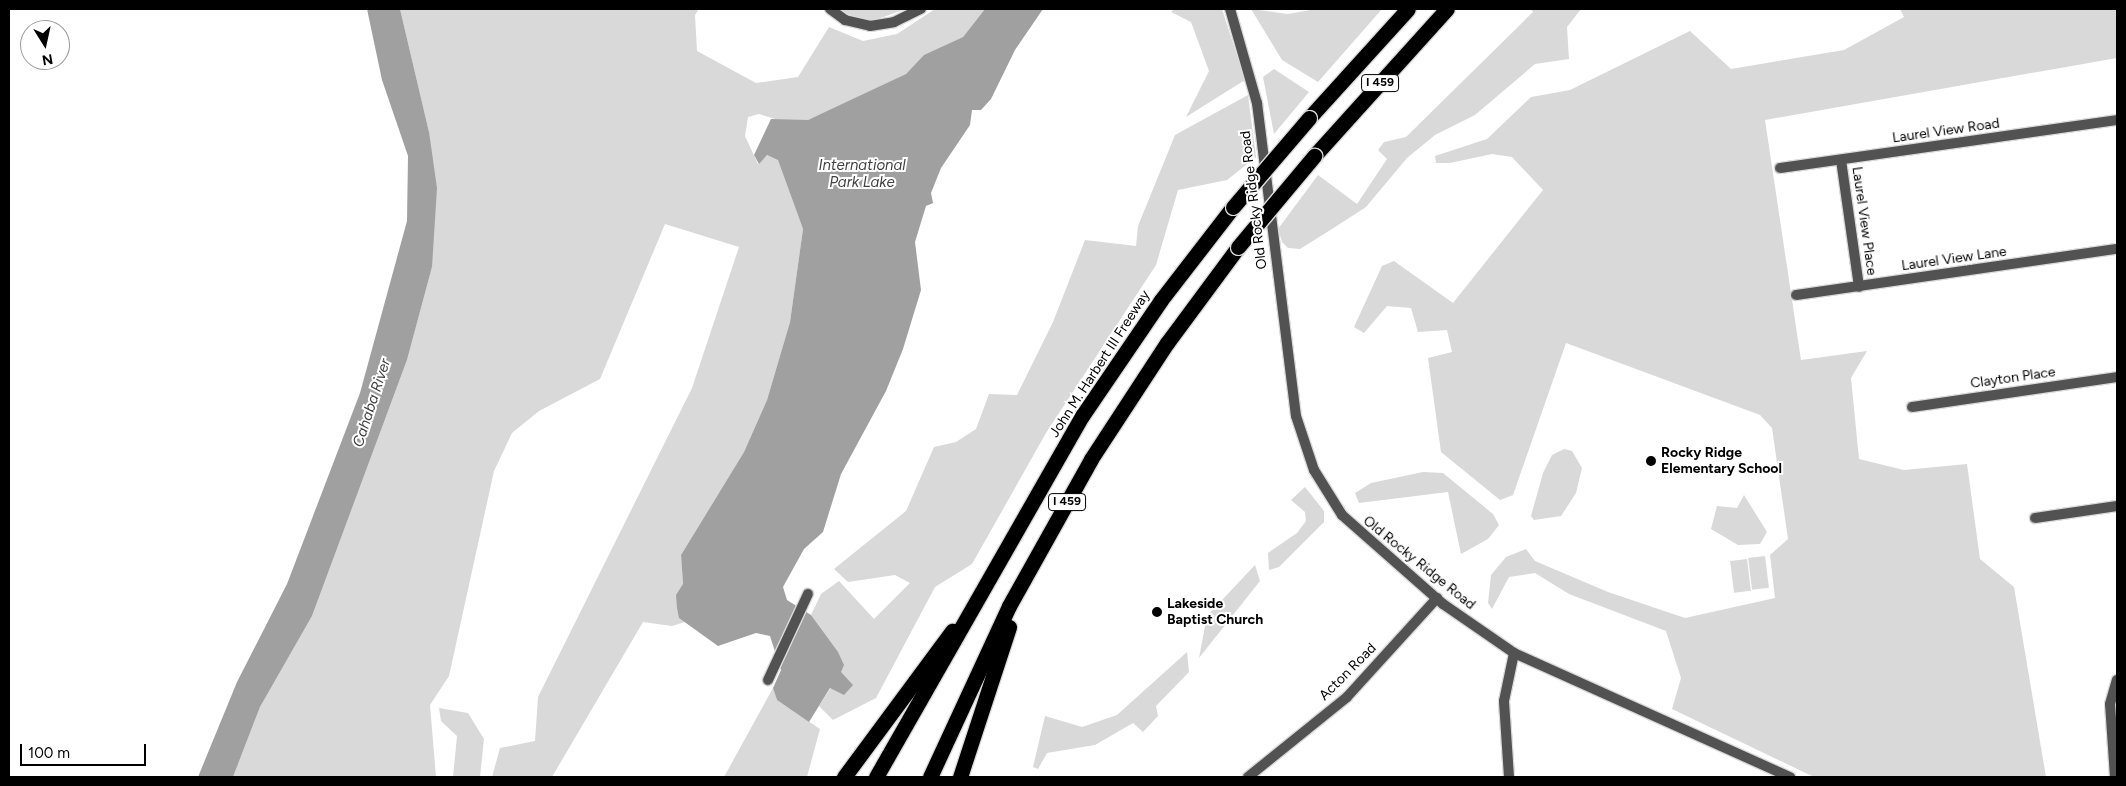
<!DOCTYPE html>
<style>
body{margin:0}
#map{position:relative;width:2126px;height:786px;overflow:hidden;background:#fff;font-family:Figtree,sans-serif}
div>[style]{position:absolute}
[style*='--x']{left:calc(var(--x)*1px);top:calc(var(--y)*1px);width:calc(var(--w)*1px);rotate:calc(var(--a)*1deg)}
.green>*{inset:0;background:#d9d9d9;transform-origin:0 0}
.water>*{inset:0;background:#a0a0a0}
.roads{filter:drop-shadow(1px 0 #dbdbdb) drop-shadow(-1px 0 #dbdbdb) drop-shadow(0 1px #dbdbdb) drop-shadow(0 -1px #dbdbdb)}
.minor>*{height:10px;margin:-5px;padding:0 5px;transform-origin:5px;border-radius:5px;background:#525252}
.tertiary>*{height:10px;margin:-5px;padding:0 5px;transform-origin:5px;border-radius:5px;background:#525252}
.motorway>*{height:15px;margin:-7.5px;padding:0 7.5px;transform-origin:7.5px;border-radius:7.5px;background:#000}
.bridges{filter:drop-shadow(1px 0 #dbdbdb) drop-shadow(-1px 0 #dbdbdb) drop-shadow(0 1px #dbdbdb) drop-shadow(0 -1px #dbdbdb)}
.motorway-bridge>*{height:15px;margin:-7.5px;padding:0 7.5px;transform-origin:7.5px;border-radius:7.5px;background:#000}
.dots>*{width:14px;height:14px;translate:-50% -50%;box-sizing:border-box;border:2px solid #fff;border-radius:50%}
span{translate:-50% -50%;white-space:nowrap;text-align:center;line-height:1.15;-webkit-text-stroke:4px #fff;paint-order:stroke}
.shield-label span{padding:1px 4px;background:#fff;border:1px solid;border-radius:4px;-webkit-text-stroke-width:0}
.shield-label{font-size:12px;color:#000;font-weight:700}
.street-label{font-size:14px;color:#000}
.poi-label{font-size:14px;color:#000;font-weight:700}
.left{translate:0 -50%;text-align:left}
.water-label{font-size:15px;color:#414141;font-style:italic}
.frame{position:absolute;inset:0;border:10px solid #000;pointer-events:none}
.north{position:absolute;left:20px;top:20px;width:50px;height:50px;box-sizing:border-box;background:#fff;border:1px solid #999;border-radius:50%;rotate:170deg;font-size:14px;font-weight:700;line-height:20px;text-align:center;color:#000}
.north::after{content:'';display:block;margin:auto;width:18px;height:22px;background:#000;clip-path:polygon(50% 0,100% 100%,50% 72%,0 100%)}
.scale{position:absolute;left:20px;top:744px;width:126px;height:22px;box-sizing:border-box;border:2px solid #000;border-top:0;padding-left:6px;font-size:15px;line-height:18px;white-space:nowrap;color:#000;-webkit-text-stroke:4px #fff;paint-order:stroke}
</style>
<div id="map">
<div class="green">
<i style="clip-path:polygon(400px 9px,699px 9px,695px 15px,697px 51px,756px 83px,798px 77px,829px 27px,863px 41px,897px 34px,935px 9px,985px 9px,963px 37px,925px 55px,906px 74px,854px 100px,808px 120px,785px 122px,759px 114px,748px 117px,745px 136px,758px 164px,767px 155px,778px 159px,803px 229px,790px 322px,767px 400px,744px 452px,681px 555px,683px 584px,677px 608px,685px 622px,672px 626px,643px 622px,552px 777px,492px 777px,500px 748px,535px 741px,538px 697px,692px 388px,739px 247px,665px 224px,600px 379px,539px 411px,512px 433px,494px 471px,449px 676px,430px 705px,436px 777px,233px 777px,260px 707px,312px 616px,407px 360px,432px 267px,429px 132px)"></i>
<i style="clip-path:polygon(906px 9px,869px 22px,837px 10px,846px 9px)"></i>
<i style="clip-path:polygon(1174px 9px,1222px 9px,1245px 80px,1186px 117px,1209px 71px,1191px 22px,1171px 12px)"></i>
<i style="clip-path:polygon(1251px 9px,1288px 14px,1316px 9px,1382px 9px,1318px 82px,1282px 60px)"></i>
<i style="clip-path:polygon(1531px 9px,1581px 9px,1567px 27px,1569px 59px,1535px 64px,1475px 115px,1435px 135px,1407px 158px,1366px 207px,1332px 229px,1300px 249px,1288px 248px,1282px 242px,1278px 229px,1318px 175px,1357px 204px,1387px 159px,1378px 150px,1384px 142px,1406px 137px,1533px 12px)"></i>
<i style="clip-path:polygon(1900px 9px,2117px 9px,2117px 58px,1765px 120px,1801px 360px,1867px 351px,1851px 378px,1859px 459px,1904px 470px,1967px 464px,1980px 559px,2014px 587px,2046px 777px,1814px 777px,1672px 709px,1681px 678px,1666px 631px,1569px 594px,1535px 573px,1509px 577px,1492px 609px,1488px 603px,1491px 575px,1506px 557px,1526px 549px,1535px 561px,1608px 592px,1685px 618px,1775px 598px,1770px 555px,1788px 539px,1772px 428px,1760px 415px,1566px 343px,1513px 495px,1500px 500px,1441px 452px,1428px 358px,1452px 352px,1447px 330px,1418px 332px,1411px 308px,1387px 306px,1364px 333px,1354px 327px,1382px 266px,1394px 261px,1453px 303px,1543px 190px,1512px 157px,1492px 154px,1450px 163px,1436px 163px,1435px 156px,1487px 139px,1531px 97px,1570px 90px,1690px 31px,1731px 69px,1844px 50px,1904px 17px)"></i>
<i style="clip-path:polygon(1274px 69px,1309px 92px,1274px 134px,1263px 77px)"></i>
<i style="clip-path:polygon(1248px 95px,1256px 157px,1227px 180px,1178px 190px,1156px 265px,1046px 433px,972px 564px,935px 587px,876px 698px,833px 720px,819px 706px,841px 672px,829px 641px,811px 615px,821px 594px,839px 581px,874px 619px,910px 583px,895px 575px,848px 582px,834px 569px,906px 511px,934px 447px,956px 442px,976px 429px,989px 394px,1017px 395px,1053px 322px,1085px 240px,1136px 246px,1138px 226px,1175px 135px)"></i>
<i style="clip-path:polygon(1564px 449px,1572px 451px,1582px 468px,1576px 493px,1561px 516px,1534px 520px,1531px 516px,1543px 473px,1552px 455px)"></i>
<i style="clip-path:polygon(1423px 472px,1443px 473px,1493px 514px,1499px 525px,1488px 539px,1461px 554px,1448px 492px,1359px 503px,1355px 493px,1371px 483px)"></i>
<i style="clip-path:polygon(1305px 487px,1324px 511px,1324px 522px,1279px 567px,1269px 570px,1268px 553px,1297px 533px,1306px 521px,1305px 512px,1291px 500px)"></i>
<i style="clip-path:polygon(1744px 495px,1767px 532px,1760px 544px,1738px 545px,1711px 529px,1717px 506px,1737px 508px)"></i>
<i style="left:1765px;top:556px;width:32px;height:17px;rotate:83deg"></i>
<i style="left:1747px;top:559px;width:32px;height:17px;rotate:83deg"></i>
<i style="clip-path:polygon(1255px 565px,1260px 581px,1199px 658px,1207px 616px)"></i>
<i style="clip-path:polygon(1187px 652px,1189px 672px,1156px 706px,1158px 716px,1143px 732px,1133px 723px,1095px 745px,1047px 753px,1038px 769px,1033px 767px,1045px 716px,1082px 727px,1117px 715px)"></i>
<i style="clip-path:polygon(773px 688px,777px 700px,820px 729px,807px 777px,724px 777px)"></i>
<i style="clip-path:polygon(439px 708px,468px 713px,484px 739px,480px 777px,453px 777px,457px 736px,441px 721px)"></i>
</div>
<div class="water">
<i style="clip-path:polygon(367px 9px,400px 9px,429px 132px,437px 188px,432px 267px,407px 360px,312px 616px,260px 707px,233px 777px,198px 777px,237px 682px,287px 584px,360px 393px,407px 221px,408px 156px,382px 80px)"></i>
<i style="clip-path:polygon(985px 9px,1043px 9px,1015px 50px,991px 99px,981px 110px,972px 110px,970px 125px,941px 168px,931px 193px,933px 203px,926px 206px,915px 242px,921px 290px,903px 349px,886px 391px,841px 474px,823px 532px,804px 549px,783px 587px,787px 600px,811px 615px,838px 652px,844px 665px,841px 672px,853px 685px,844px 695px,830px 688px,809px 722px,777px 700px,773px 688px,781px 670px,770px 636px,756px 633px,718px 646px,679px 618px,677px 608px,676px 595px,683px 584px,681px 555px,744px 452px,767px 400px,790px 322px,803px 229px,778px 160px,767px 155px,759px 164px,754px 155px,771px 119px,808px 120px,906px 74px,924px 55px,963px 37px)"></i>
</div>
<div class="roads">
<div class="minor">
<i style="--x:1841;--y:160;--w:128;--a:81.9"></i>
<i style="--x:1780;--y:168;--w:340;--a:-8.1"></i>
<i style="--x:1796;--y:295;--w:324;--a:-8.2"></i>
<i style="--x:1912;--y:407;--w:207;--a:-8.3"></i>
<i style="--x:2035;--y:518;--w:83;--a:-8.3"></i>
<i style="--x:768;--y:680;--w:95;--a:-65.1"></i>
<i style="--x:2115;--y:777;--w:73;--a:-93.9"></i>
<i style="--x:2110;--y:704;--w:25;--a:-74"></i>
</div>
<div class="tertiary">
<i style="--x:830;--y:9;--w:19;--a:36"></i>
<i style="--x:845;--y:20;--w:26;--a:13"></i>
<i style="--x:870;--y:26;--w:24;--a:-9"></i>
<i style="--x:894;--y:22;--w:30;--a:-26"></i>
<i style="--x:1230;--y:9;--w:98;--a:74"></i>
<i style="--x:1257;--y:103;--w:315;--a:82.9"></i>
<i style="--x:1296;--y:416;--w:57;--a:71.6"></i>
<i style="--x:1314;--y:470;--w:53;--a:58.1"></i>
<i style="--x:1342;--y:515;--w:135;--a:41.4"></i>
<i style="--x:1443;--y:604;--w:86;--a:34.6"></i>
<i style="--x:1514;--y:653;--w:303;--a:24.2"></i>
<i style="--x:1248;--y:777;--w:127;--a:-38.9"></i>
<i style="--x:1347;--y:697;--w:134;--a:-47.7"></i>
<i style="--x:1509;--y:777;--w:76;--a:-93.8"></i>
<i style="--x:1504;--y:701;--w:49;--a:-78.2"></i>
</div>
<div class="motorway">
<i style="--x:1309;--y:118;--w:147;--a:-47.8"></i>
<i style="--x:1314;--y:156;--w:198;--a:-47.9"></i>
<i style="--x:844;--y:777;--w:182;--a:-53.5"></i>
<i style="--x:876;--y:777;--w:416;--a:-60.3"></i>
<i style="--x:1082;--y:416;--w:140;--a:-55.7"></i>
<i style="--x:1161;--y:300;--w:118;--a:-52.3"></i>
<i style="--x:930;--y:777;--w:188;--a:-65.2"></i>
<i style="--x:1009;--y:606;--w:168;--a:-60.8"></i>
<i style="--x:1091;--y:459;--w:139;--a:-56.8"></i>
<i style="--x:1167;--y:343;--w:119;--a:-53.5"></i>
<i style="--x:960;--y:777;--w:158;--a:-71.9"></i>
</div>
</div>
<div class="bridges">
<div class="motorway-bridge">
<i style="--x:1233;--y:207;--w:117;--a:-49.5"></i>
<i style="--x:1238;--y:247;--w:119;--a:-50.1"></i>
</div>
</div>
<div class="dots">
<i style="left:1651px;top:461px;background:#000"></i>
<i style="left:1157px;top:612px;background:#000"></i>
</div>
<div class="shield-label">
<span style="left:1380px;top:83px">I 459</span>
<span style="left:1067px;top:502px">I 459</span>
</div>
<div class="street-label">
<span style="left:1946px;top:131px;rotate:-8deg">Laurel View Road</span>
<span style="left:1254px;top:200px;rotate:-97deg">Old Rocky Ridge Road</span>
<span style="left:1864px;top:221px;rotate:82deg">Laurel View Place</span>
<span style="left:1954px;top:259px;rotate:-8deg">Laurel View Lane</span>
<span style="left:1100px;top:364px;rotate:-57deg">John M. Harbert III Freeway</span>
<span style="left:2013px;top:378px;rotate:-8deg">Clayton Place</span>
<span style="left:1419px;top:563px;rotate:39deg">Old Rocky Ridge Road</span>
<span style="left:1348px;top:672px;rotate:-45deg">Acton Road</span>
</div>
<div class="poi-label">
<span class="left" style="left:1661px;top:461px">Rocky Ridge<br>Elementary School</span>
<span class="left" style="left:1167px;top:612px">Lakeside<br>Baptist Church</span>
</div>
<div class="water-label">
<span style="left:862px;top:174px">International<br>Park Lake</span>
<span style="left:372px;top:403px;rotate:-72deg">Cahaba River</span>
</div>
<div class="frame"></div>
<div class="north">N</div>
<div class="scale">100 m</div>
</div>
